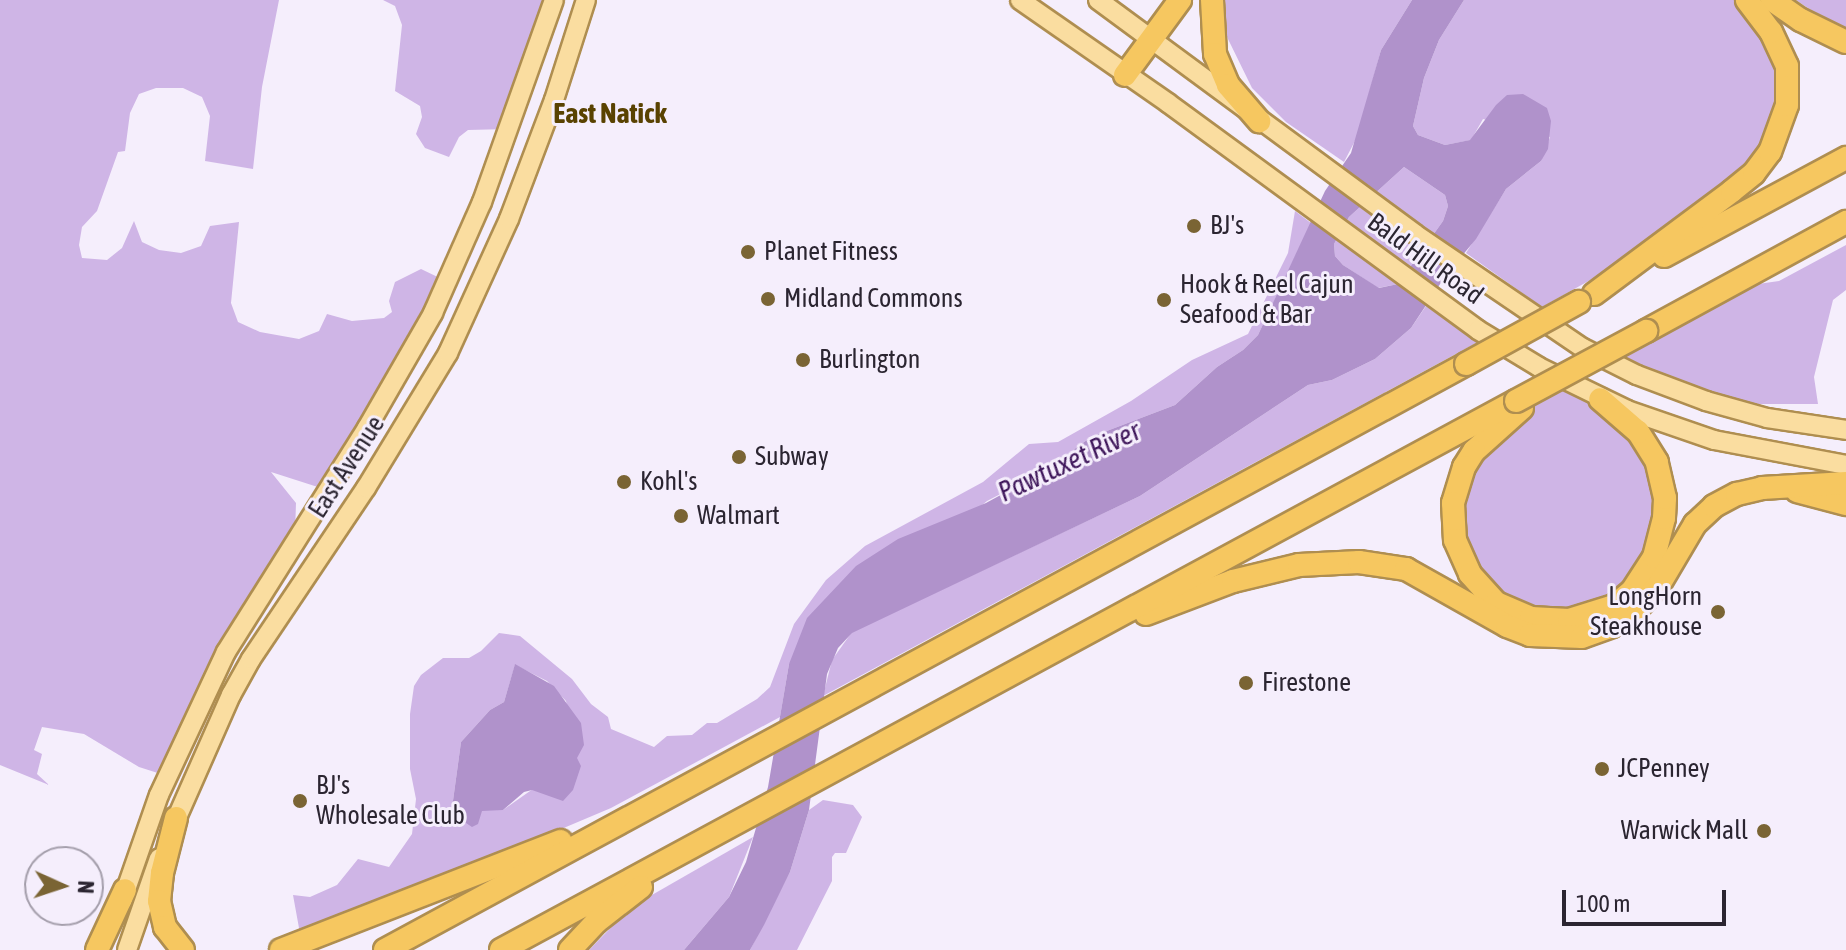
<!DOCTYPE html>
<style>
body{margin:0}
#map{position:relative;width:1846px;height:950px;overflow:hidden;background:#f5eefc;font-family:"Asap Condensed",sans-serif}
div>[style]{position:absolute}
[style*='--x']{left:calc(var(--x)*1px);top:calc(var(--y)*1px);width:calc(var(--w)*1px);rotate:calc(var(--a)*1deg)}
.green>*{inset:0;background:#cfb5e6}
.water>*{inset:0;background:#b092cb}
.roads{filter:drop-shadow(2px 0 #af8e50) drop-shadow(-2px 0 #af8e50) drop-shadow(0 2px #af8e50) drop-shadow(0 -2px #af8e50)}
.primary>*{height:18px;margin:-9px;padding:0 9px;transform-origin:9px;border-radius:9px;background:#fadda0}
.highway>*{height:22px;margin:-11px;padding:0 11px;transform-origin:11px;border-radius:11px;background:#f6c760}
.bridges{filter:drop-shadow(2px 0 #af8e50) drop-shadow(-2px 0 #af8e50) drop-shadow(0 2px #af8e50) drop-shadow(0 -2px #af8e50)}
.highway-bridge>*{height:22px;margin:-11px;padding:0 11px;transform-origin:11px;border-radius:11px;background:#f6c760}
.dots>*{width:22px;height:22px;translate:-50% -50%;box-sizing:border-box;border:4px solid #f5eefc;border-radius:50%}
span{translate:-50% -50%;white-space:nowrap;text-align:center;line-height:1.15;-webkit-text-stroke:6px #f5eefc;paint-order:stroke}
.poi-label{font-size:26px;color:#2b2531}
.left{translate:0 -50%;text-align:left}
.right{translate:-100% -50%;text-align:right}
.street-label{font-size:26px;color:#2b2531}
.neighbourhood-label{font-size:28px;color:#594201;font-weight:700}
.water-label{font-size:28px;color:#40185c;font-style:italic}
.north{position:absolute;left:24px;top:846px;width:80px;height:80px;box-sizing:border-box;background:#f5eefc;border:2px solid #a49eab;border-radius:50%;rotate:93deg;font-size:22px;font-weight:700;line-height:32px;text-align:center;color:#2b2531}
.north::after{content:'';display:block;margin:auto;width:28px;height:36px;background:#7a6434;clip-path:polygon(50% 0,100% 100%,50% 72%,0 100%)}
.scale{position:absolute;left:1562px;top:890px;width:164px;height:36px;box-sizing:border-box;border:4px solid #2b2531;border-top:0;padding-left:10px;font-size:24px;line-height:28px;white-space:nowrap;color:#2b2531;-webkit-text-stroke:6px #f5eefc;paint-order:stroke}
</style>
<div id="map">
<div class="green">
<i style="clip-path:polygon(0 0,279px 0,262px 87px,253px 169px,205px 161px,210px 116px,202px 97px,183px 88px,156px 88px,139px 94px,130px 113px,125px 151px,118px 152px,97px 211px,82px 227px,79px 245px,82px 258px,107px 260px,122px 248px,134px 221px,142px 242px,159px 250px,181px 253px,201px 246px,210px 226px,239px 222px,231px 303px,238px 322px,260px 332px,299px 339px,319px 331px,327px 314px,352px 321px,384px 318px,392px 312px,389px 301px,395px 282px,421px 269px,446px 281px,324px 489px,271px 472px,296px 503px,295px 534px,164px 775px,139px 767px,84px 734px,42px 727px,34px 750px,42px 754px,37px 774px,49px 785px,0 765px)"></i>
<i style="clip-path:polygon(383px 0,555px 0,508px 129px,468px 130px,459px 137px,449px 157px,425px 148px,416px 134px,422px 117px,420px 106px,395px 91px,402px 25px,395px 6px)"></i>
<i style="clip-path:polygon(1225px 0,1412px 0,1381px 50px,1357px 137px,1344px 162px,1286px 122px,1252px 88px,1227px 37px)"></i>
<i style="clip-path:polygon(1464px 0,1738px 0,1777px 53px,1781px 109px,1748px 170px,1610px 269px,1542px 307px,1466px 253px,1506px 189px,1541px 161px,1550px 137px,1483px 119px,1471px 140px,1445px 145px,1418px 135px,1413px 126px,1424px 78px,1439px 40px)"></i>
<i style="clip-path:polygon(1796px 0,1846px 0,1846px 31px,1818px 15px)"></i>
<i style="clip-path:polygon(1404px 167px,1445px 195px,1448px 206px,1443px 221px,1398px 284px,1378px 288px,1343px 265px,1335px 256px,1334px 244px,1349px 217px)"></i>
<i style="clip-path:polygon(evenodd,1295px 211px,1311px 223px,1258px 335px,1243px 350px,1217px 367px,1175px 405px,1091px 437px,1043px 472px,987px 501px,789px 664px,780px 717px,611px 808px,301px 939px,293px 895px,310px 897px,337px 885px,358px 859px,389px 867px,412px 834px,416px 799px,410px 769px,410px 714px,414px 686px,421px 675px,443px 658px,469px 658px,481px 651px,499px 633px,520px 636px,572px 679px,591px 704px,608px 717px,611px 729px,654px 747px,667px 736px,692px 735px,707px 723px,717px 723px,757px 699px,770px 687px,794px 624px,826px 580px,865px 546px,983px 482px,1029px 444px,1058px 442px,1131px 401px,1192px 360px,1248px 334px,1288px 253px,1295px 211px,515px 665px,547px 681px,566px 701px,577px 758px,503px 810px,452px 808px,461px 742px,490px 710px,504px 702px,515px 665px)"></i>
<i style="clip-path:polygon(1846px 245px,1846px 290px,1833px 300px,1814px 377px,1818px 404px,1756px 404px,1697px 394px,1611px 362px,1730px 288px,1779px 281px)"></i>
<i style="clip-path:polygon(1426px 306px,1478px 342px,823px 696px,832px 660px,852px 632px,1140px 496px,1308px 385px,1332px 380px,1375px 359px,1411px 328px)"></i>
<i style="clip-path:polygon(1562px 387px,1627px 420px,1666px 507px,1635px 591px,1543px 621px,1471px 575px,1458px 484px,1521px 411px)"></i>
<i style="clip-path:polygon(823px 800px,853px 805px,862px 817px,846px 853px,835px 853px,832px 857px,832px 881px,797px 950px,750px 950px,790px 872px,809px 810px)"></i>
<i style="clip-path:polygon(753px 837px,729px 897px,684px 950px,589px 950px,631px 907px)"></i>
</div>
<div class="water">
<i style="clip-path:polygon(evenodd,1412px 0,1464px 0,1439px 40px,1424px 78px,1413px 126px,1418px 135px,1445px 145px,1470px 140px,1496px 105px,1507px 95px,1523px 94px,1547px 108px,1551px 121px,1548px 149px,1541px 161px,1506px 189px,1476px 239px,1446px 275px,1411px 328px,1375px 359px,1332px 380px,1308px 385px,1140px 496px,852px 633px,838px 648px,827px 674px,809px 810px,790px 872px,764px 925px,750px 950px,684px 950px,729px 897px,746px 862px,768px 787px,789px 664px,807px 618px,856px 566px,898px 539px,986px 503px,1043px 472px,1091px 437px,1175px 405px,1217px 367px,1243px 350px,1258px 335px,1325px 191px,1351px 153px,1381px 50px,1412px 0,1404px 167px,1445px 195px,1448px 206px,1443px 221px,1398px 284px,1379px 288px,1343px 265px,1335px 256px,1334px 244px,1349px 217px,1404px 167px)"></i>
<i style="clip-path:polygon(515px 664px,554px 686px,581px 723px,584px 745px,577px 758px,581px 766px,573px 790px,563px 801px,532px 790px,524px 792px,503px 810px,482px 811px,478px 824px,472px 827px,457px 817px,452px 808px,461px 742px,490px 710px,504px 702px)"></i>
</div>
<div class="roads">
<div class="primary">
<i style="--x:1020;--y:0;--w:180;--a:34.8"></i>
<i style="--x:1168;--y:103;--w:384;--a:36.2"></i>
<i style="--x:1478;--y:330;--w:71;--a:31.2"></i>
<i style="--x:1539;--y:367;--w:98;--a:26"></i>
<i style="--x:1627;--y:410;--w:92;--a:19"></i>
<i style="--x:1714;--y:440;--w:134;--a:10.7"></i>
<i style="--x:1098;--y:0;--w:394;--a:36.4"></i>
<i style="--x:1415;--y:234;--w:203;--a:34.2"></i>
<i style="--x:1583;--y:348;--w:60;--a:26.6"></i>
<i style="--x:1637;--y:375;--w:74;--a:20.6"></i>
<i style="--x:1706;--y:401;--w:63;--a:15.6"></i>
<i style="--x:1767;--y:418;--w:80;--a:8.6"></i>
<i style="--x:171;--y:831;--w:149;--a:-66.2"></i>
<i style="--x:231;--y:695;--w:41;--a:-60.9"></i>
<i style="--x:251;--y:659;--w:206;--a:-56.1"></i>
<i style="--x:366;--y:488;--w:158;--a:-58.7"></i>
<i style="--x:448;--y:353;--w:147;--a:-65.5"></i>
<i style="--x:509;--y:219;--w:127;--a:-69.3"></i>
<i style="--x:554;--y:100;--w:105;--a:-72.3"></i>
<i style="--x:122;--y:901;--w:112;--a:-70.8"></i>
<i style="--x:159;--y:795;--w:158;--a:-64.9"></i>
<i style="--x:226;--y:652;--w:265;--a:-57.8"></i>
<i style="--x:367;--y:428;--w:133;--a:-60.1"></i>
<i style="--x:433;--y:313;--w:121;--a:-66.2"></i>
<i style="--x:482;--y:202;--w:214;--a:-70.4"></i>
<i style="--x:127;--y:950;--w:97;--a:-70.8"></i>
</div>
<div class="highway">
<i style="--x:1212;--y:0;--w:54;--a:86.8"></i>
<i style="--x:1215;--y:54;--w:34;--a:67"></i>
<i style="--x:1228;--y:85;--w:48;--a:49.3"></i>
<i style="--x:1772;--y:0;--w:35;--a:35"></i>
<i style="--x:1801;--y:20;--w:50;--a:26.1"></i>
<i style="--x:1125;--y:75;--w:93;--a:-53.7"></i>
<i style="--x:1664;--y:256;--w:207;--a:-28.3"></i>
<i style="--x:1594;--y:294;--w:172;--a:-36.7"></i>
<i style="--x:1732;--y:191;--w:28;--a:-39"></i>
<i style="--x:1754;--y:173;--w:26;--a:-53"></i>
<i style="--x:1770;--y:152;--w:50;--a:-70.1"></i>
<i style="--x:1787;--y:105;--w:39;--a:-90"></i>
<i style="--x:1787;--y:66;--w:38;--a:-115"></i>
<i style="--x:1771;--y:32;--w:40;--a:-127"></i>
<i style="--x:1646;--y:331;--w:228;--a:-28.6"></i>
<i style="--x:1522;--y:408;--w:64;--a:138.1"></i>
<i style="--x:1474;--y:451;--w:19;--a:122"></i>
<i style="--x:1464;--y:467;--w:38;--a:107"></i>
<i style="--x:1453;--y:503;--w:37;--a:87"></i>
<i style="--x:1455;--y:540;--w:37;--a:66"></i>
<i style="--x:1470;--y:574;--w:39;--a:48"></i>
<i style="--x:1496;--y:603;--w:38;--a:23"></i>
<i style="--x:1531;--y:618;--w:38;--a:3"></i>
<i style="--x:1569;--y:620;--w:47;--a:-17.3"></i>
<i style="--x:1614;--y:606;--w:23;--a:-40"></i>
<i style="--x:1632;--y:591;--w:40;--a:-57.1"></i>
<i style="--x:1654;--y:557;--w:40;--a:-75.6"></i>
<i style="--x:1664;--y:518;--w:20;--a:-87"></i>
<i style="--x:1665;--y:498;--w:37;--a:-103"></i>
<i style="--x:1657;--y:462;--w:36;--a:-122"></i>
<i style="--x:1638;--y:432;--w:50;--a:-139"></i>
<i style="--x:1797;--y:491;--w:51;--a:14.9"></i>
<i style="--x:1146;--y:614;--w:93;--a:-20.8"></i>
<i style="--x:1233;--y:581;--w:68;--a:-13.6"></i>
<i style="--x:1299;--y:565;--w:60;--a:-2.9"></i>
<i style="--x:1359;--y:562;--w:48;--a:8.5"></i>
<i style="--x:1406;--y:569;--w:116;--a:29.4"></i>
<i style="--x:1507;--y:626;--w:25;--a:21"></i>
<i style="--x:1530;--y:635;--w:52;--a:2.2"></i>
<i style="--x:1582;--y:637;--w:32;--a:-20"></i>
<i style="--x:1612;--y:626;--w:32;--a:-35"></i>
<i style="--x:1638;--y:608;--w:31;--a:-48"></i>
<i style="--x:1659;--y:585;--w:71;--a:-59.5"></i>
<i style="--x:1695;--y:524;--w:26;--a:-43"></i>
<i style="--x:1714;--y:506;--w:26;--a:-28"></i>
<i style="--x:1737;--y:494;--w:26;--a:-13"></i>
<i style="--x:1762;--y:488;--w:84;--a:-3.4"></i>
<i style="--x:176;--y:818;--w:57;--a:104.3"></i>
<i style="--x:162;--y:873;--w:28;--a:96"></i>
<i style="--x:159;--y:901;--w:27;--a:77"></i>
<i style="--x:165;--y:927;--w:29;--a:52"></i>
<i style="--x:97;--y:950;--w:66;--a:-65"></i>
<i style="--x:281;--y:950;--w:300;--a:-21.3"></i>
<i style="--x:385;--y:950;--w:1230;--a:-28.46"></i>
<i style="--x:501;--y:950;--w:1154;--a:-28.41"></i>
<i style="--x:570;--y:950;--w:38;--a:-47"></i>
<i style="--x:596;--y:922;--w:57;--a:-37.9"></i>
</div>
</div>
<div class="bridges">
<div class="highway-bridge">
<i style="--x:1466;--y:364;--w:129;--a:-28.8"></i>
<i style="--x:1516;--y:401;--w:148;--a:-28.3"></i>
</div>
</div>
<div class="dots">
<i style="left:1194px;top:226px;background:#7a6434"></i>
<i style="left:748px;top:252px;background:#7a6434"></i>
<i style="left:768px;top:299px;background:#7a6434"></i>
<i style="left:1164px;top:300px;background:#7a6434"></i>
<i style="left:803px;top:360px;background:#7a6434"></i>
<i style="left:739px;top:457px;background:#7a6434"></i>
<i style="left:624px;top:482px;background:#7a6434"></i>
<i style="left:681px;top:516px;background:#7a6434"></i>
<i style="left:1718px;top:612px;background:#7a6434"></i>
<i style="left:1246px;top:683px;background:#7a6434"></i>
<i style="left:1602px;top:769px;background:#7a6434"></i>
<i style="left:300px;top:801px;background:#7a6434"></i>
<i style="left:1764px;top:831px;background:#7a6434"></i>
</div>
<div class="poi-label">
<span class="left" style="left:1210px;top:226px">BJ's</span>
<span class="left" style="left:764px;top:252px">Planet Fitness</span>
<span class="left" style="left:1180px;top:300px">Hook &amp; Reel Cajun<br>Seafood &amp; Bar</span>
<span class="left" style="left:784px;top:299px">Midland Commons</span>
<span class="left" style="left:819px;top:360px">Burlington</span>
<span class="left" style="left:755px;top:457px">Subway</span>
<span class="left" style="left:640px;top:482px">Kohl's</span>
<span class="left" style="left:697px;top:516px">Walmart</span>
<span class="right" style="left:1702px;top:612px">LongHorn<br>Steakhouse</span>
<span class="left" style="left:1262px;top:683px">Firestone</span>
<span class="left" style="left:1618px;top:769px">JCPenney</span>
<span class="left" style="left:316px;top:801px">BJ's<br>Wholesale Club</span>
<span class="right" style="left:1748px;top:831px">Warwick Mall</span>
</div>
<div class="street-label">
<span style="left:1425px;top:259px;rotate:36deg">Bald Hill Road</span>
<span style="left:347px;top:467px;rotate:-57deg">East Avenue</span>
</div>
<div class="neighbourhood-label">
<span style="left:610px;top:113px">East Natick</span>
</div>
<div class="water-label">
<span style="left:1069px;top:461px;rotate:-25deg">Pawtuxet River</span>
</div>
<div class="north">N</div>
<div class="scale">100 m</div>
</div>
